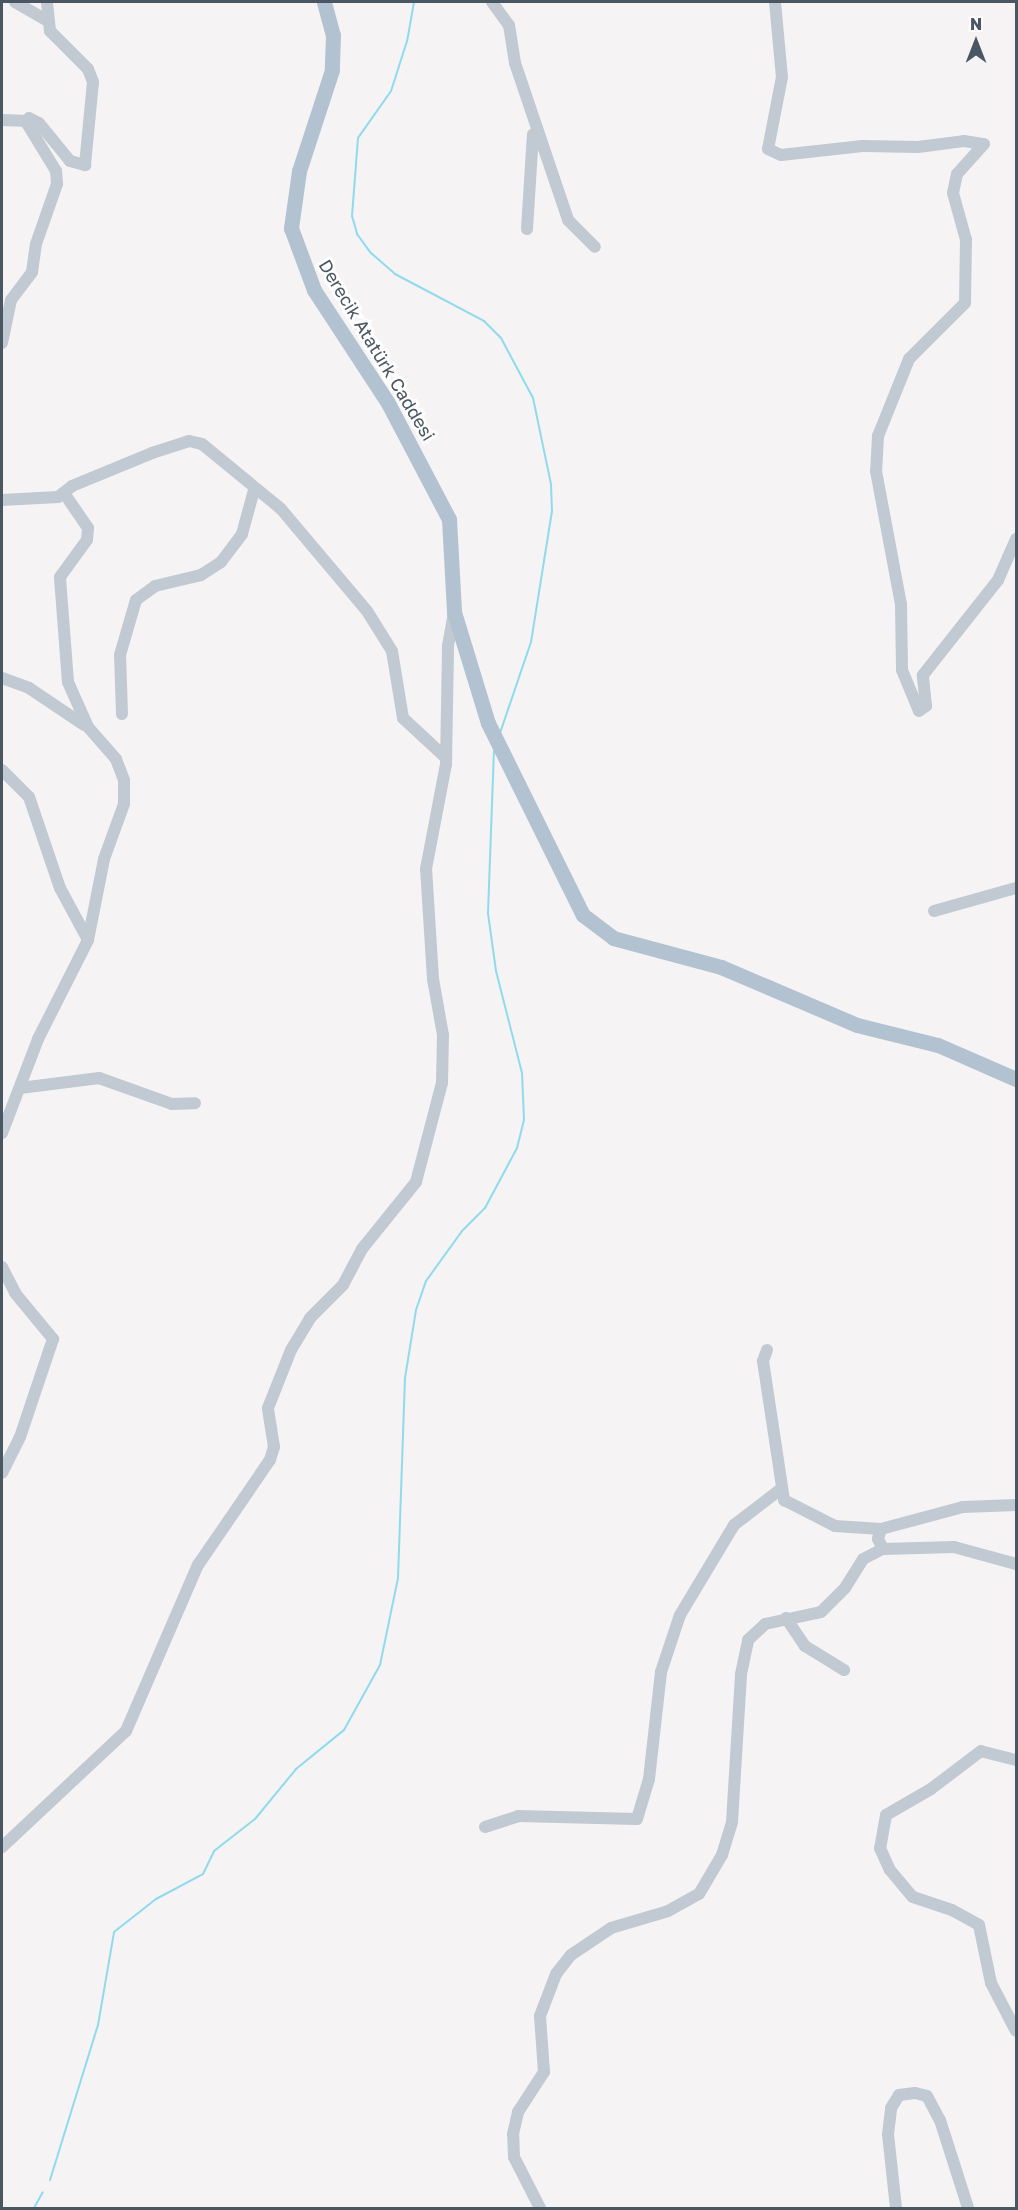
<!DOCTYPE html>
<meta charset="utf-8">
<style>
body{margin:0}
#map{position:relative;width:1018px;height:2210px;overflow:hidden;background:#f5f3f3;font-family:"Golos Text",sans-serif}
div>[style]{position:absolute}
[style*='--x']{left:calc(var(--x)*1px);top:calc(var(--y)*1px);width:calc(var(--w)*1px);rotate:calc(var(--a)*1deg)}
.stream>*{height:2px;margin:-1px;padding:0 1px;transform-origin:1px;border-radius:1px;background:#90daee}
.minor>*{height:12px;margin:-6px;padding:0 6px;transform-origin:6px;border-radius:6px;background:#c1cad2}
.major>*{height:15px;margin:-7.5px;padding:0 7.5px;transform-origin:7.5px;border-radius:7.5px;background:#b3c2d1}
span{translate:-50% -50%;white-space:nowrap;text-align:center;line-height:1.15;-webkit-text-stroke:6px #fff;paint-order:stroke}
.street-label{font-size:18px;color:#4a5661}
.frame{position:absolute;inset:0;border:3px solid #4a5661;pointer-events:none}
.north{position:absolute;left:946px;top:12px;width:60px;height:60px;-webkit-text-stroke:4px #fff;paint-order:stroke;rotate:0deg;font-size:16px;font-weight:700;line-height:24px;text-align:center;color:#4a5661}
.north::after{content:'';display:block;margin:auto;width:21px;height:27px;background:#4a5661;clip-path:polygon(50% 0,100% 100%,50% 72%,0 100%)}
</style>
<div id="map">
<div class="stream">
<i style="--x:414;--y:2;--w:40;--a:100"></i>
<i style="--x:407;--y:41;--w:52;--a:107.7"></i>
<i style="--x:391;--y:91;--w:57;--a:125.1"></i>
<i style="--x:358;--y:138;--w:78;--a:94.4"></i>
<i style="--x:352;--y:216;--w:19;--a:74"></i>
<i style="--x:357;--y:234;--w:24;--a:54"></i>
<i style="--x:371;--y:253;--w:32;--a:41"></i>
<i style="--x:395;--y:274;--w:101;--a:27.8"></i>
<i style="--x:484;--y:321;--w:24;--a:45"></i>
<i style="--x:501;--y:338;--w:68;--a:61.9"></i>
<i style="--x:533;--y:398;--w:88;--a:78.2"></i>
<i style="--x:551;--y:484;--w:27;--a:88"></i>
<i style="--x:552;--y:511;--w:133;--a:99.1"></i>
<i style="--x:531;--y:642;--w:96;--a:108.8"></i>
<i style="--x:50;--y:2180;--w:162;--a:-72.8"></i>
<i style="--x:98;--y:2025;--w:94;--a:-80.2"></i>
<i style="--x:114;--y:1932;--w:53;--a:-38.2"></i>
<i style="--x:156;--y:1899;--w:53;--a:-28"></i>
<i style="--x:203;--y:1874;--w:25;--a:-64"></i>
<i style="--x:214;--y:1851;--w:52;--a:-38"></i>
<i style="--x:255;--y:1819;--w:65;--a:-50.6"></i>
<i style="--x:296;--y:1769;--w:62;--a:-39.1"></i>
<i style="--x:344;--y:1730;--w:74;--a:-61"></i>
<i style="--x:380;--y:1665;--w:89;--a:-78.3"></i>
<i style="--x:398;--y:1578;--w:200;--a:-88"></i>
<i style="--x:405;--y:1378;--w:69;--a:-80.8"></i>
<i style="--x:416;--y:1310;--w:31;--a:-71"></i>
<i style="--x:426;--y:1281;--w:62;--a:-54.2"></i>
<i style="--x:462;--y:1231;--w:33;--a:-45"></i>
<i style="--x:485;--y:1208;--w:68;--a:-61.9"></i>
<i style="--x:517;--y:1148;--w:29;--a:-76"></i>
<i style="--x:524;--y:1120;--w:47;--a:-92.4"></i>
<i style="--x:522;--y:1073;--w:105;--a:-104.3"></i>
<i style="--x:496;--y:971;--w:59;--a:-97.9"></i>
<i style="--x:488;--y:913;--w:162;--a:-87.9"></i>
<i style="--x:34;--y:2208;--w:18;--a:-61"></i>
</div>
<div class="minor">
<i style="--x:15;--y:2;--w:36;--a:30"></i>
<i style="--x:492;--y:2;--w:29;--a:54"></i>
<i style="--x:509;--y:25;--w:38;--a:81"></i>
<i style="--x:515;--y:63;--w:166;--a:71.3"></i>
<i style="--x:568;--y:220;--w:38;--a:45"></i>
<i style="--x:775;--y:2;--w:75;--a:84.7"></i>
<i style="--x:782;--y:77;--w:73;--a:101"></i>
<i style="--x:768;--y:149;--w:14;--a:25"></i>
<i style="--x:781;--y:155;--w:82;--a:-6.3"></i>
<i style="--x:863;--y:146;--w:55;--a:1"></i>
<i style="--x:918;--y:147;--w:46;--a:-7.4"></i>
<i style="--x:964;--y:141;--w:20;--a:9"></i>
<i style="--x:984;--y:144;--w:40;--a:132"></i>
<i style="--x:957;--y:174;--w:19;--a:102"></i>
<i style="--x:953;--y:193;--w:49;--a:74.5"></i>
<i style="--x:966;--y:240;--w:63;--a:90.9"></i>
<i style="--x:965;--y:303;--w:79;--a:135"></i>
<i style="--x:909;--y:359;--w:83;--a:111.9"></i>
<i style="--x:878;--y:436;--w:35;--a:93"></i>
<i style="--x:876;--y:471;--w:135;--a:79.4"></i>
<i style="--x:901;--y:604;--w:66;--a:89.1"></i>
<i style="--x:902;--y:670;--w:44;--a:67.5"></i>
<i style="--x:919;--y:711;--w:9;--a:-36"></i>
<i style="--x:926;--y:706;--w:31;--a:-96"></i>
<i style="--x:923;--y:675;--w:121;--a:-51.7"></i>
<i style="--x:998;--y:580;--w:45;--a:-66.3"></i>
<i style="--x:2;--y:120;--w:26;--a:2"></i>
<i style="--x:527;--y:229;--w:95;--a:-86.4"></i>
<i style="--x:2;--y:343;--w:44;--a:-78.2"></i>
<i style="--x:11;--y:300;--w:35;--a:-53"></i>
<i style="--x:32;--y:272;--w:28;--a:-82"></i>
<i style="--x:36;--y:244;--w:64;--a:-70.7"></i>
<i style="--x:57;--y:184;--w:13;--a:-94"></i>
<i style="--x:56;--y:171;--w:54;--a:-121.3"></i>
<i style="--x:28;--y:125;--w:7;--a:-82"></i>
<i style="--x:29;--y:118;--w:11;--a:27"></i>
<i style="--x:39;--y:123;--w:49;--a:50.8"></i>
<i style="--x:70;--y:161;--w:16;--a:15"></i>
<i style="--x:85;--y:165;--w:83;--a:-84.5"></i>
<i style="--x:93;--y:82;--w:14;--a:-111"></i>
<i style="--x:88;--y:69;--w:54;--a:-135"></i>
<i style="--x:50;--y:31;--w:29;--a:-96"></i>
<i style="--x:2;--y:500;--w:56;--a:-3.1"></i>
<i style="--x:58;--y:497;--w:18;--a:-38"></i>
<i style="--x:72;--y:486;--w:87;--a:-22.4"></i>
<i style="--x:152;--y:453;--w:39;--a:-18"></i>
<i style="--x:189;--y:441;--w:13;--a:13"></i>
<i style="--x:202;--y:444;--w:102;--a:39.4"></i>
<i style="--x:281;--y:509;--w:133;--a:49.9"></i>
<i style="--x:367;--y:611;--w:47;--a:58"></i>
<i style="--x:392;--y:651;--w:68;--a:80.7"></i>
<i style="--x:403;--y:718;--w:59;--a:42.9"></i>
<i style="--x:2;--y:678;--w:29;--a:20"></i>
<i style="--x:29;--y:688;--w:66;--a:33.9"></i>
<i style="--x:122;--y:714;--w:59;--a:-91.9"></i>
<i style="--x:120;--y:655;--w:57;--a:-73.8"></i>
<i style="--x:136;--y:600;--w:24;--a:-36"></i>
<i style="--x:155;--y:586;--w:47;--a:-13.4"></i>
<i style="--x:201;--y:575;--w:24;--a:-33"></i>
<i style="--x:221;--y:562;--w:35;--a:-53"></i>
<i style="--x:242;--y:534;--w:46;--a:-74.7"></i>
<i style="--x:2;--y:770;--w:38;--a:45"></i>
<i style="--x:29;--y:797;--w:96;--a:71.2"></i>
<i style="--x:60;--y:888;--w:59;--a:61.7"></i>
<i style="--x:934;--y:911;--w:85;--a:-15.7"></i>
<i style="--x:20;--y:1088;--w:80;--a:-7.2"></i>
<i style="--x:99;--y:1078;--w:77;--a:19.6"></i>
<i style="--x:172;--y:1104;--w:23;--a:-2"></i>
<i style="--x:2;--y:1133;--w:101;--a:-69"></i>
<i style="--x:38;--y:1039;--w:111;--a:-63.2"></i>
<i style="--x:88;--y:940;--w:83;--a:-78.8"></i>
<i style="--x:104;--y:859;--w:59;--a:-70"></i>
<i style="--x:124;--y:804;--w:24;--a:-90"></i>
<i style="--x:124;--y:780;--w:22;--a:-111"></i>
<i style="--x:116;--y:759;--w:43;--a:-131.2"></i>
<i style="--x:88;--y:727;--w:49;--a:-114"></i>
<i style="--x:68;--y:682;--w:105;--a:-94.4"></i>
<i style="--x:60;--y:577;--w:46;--a:-53.9"></i>
<i style="--x:87;--y:540;--w:12;--a:-85"></i>
<i style="--x:88;--y:528;--w:42;--a:-124.4"></i>
<i style="--x:2;--y:1267;--w:29;--a:63"></i>
<i style="--x:15;--y:1293;--w:60;--a:50.4"></i>
<i style="--x:53;--y:1339;--w:103;--a:108.6"></i>
<i style="--x:20;--y:1437;--w:40;--a:116.6"></i>
<i style="--x:767;--y:1350;--w:12;--a:110"></i>
<i style="--x:763;--y:1361;--w:141;--a:81.4"></i>
<i style="--x:784;--y:1500;--w:57;--a:27"></i>
<i style="--x:835;--y:1526;--w:46;--a:3.7"></i>
<i style="--x:1016;--y:1505;--w:53;--a:177.8"></i>
<i style="--x:963;--y:1507;--w:85;--a:165"></i>
<i style="--x:881;--y:1529;--w:10;--a:107"></i>
<i style="--x:878;--y:1539;--w:11;--a:63"></i>
<i style="--x:883;--y:1549;--w:71;--a:-1.6"></i>
<i style="--x:954;--y:1547;--w:64;--a:15.3"></i>
<i style="--x:786;--y:1618;--w:34;--a:56"></i>
<i style="--x:805;--y:1646;--w:46;--a:31.6"></i>
<i style="--x:1016;--y:1760;--w:36;--a:-166"></i>
<i style="--x:981;--y:1751;--w:63;--a:142.8"></i>
<i style="--x:931;--y:1789;--w:52;--a:150"></i>
<i style="--x:886;--y:1815;--w:34;--a:100"></i>
<i style="--x:880;--y:1848;--w:24;--a:66"></i>
<i style="--x:890;--y:1870;--w:35;--a:50"></i>
<i style="--x:913;--y:1897;--w:41;--a:18.4"></i>
<i style="--x:952;--y:1910;--w:31;--a:29"></i>
<i style="--x:979;--y:1925;--w:59;--a:78.3"></i>
<i style="--x:991;--y:1983;--w:54;--a:62.5"></i>
<i style="--x:485;--y:1827;--w:35;--a:-18"></i>
<i style="--x:518;--y:1816;--w:119;--a:1.4"></i>
<i style="--x:637;--y:1819;--w:42;--a:-73.3"></i>
<i style="--x:649;--y:1779;--w:108;--a:-83.6"></i>
<i style="--x:661;--y:1672;--w:60;--a:-71.6"></i>
<i style="--x:680;--y:1615;--w:105;--a:-59"></i>
<i style="--x:734;--y:1525;--w:59;--a:-37.5"></i>
<i style="--x:2;--y:1847;--w:170;--a:-43.1"></i>
<i style="--x:126;--y:1731;--w:181;--a:-66.6"></i>
<i style="--x:198;--y:1565;--w:127;--a:-55.6"></i>
<i style="--x:270;--y:1460;--w:14;--a:-73"></i>
<i style="--x:274;--y:1447;--w:39;--a:-99"></i>
<i style="--x:268;--y:1408;--w:62;--a:-68.4"></i>
<i style="--x:291;--y:1350;--w:37;--a:-59"></i>
<i style="--x:310;--y:1318;--w:47;--a:-45"></i>
<i style="--x:343;--y:1285;--w:41;--a:-62.2"></i>
<i style="--x:362;--y:1249;--w:86;--a:-51.1"></i>
<i style="--x:416;--y:1182;--w:102;--a:-75.3"></i>
<i style="--x:442;--y:1083;--w:48;--a:-88.8"></i>
<i style="--x:443;--y:1035;--w:57;--a:-100.1"></i>
<i style="--x:433;--y:979;--w:110;--a:-93.6"></i>
<i style="--x:426;--y:869;--w:107;--a:-79.2"></i>
<i style="--x:446;--y:764;--w:118;--a:-89"></i>
<i style="--x:448;--y:646;--w:34;--a:-80"></i>
<i style="--x:540;--y:2208;--w:57;--a:-117"></i>
<i style="--x:514;--y:2157;--w:23;--a:-92"></i>
<i style="--x:513;--y:2134;--w:23;--a:-77"></i>
<i style="--x:518;--y:2112;--w:48;--a:-57"></i>
<i style="--x:544;--y:2072;--w:56;--a:-94.1"></i>
<i style="--x:540;--y:2016;--w:45;--a:-69.1"></i>
<i style="--x:556;--y:1974;--w:24;--a:-52"></i>
<i style="--x:571;--y:1955;--w:48;--a:-34"></i>
<i style="--x:611;--y:1928;--w:59;--a:-16.6"></i>
<i style="--x:668;--y:1911;--w:35;--a:-29"></i>
<i style="--x:699;--y:1894;--w:45;--a:-59.5"></i>
<i style="--x:722;--y:1855;--w:34;--a:-73"></i>
<i style="--x:732;--y:1822;--w:148;--a:-86.5"></i>
<i style="--x:741;--y:1674;--w:35;--a:-78"></i>
<i style="--x:748;--y:1640;--w:23;--a:-43"></i>
<i style="--x:765;--y:1624;--w:57;--a:-12.1"></i>
<i style="--x:821;--y:1612;--w:34;--a:-45"></i>
<i style="--x:845;--y:1588;--w:34;--a:-58"></i>
<i style="--x:863;--y:1559;--w:22;--a:-27"></i>
<i style="--x:896;--y:2208;--w:74;--a:-96.2"></i>
<i style="--x:888;--y:2134;--w:26;--a:-83"></i>
<i style="--x:891;--y:2108;--w:15;--a:-58"></i>
<i style="--x:899;--y:2095;--w:16;--a:-7"></i>
<i style="--x:915;--y:2093;--w:12;--a:14"></i>
<i style="--x:927;--y:2096;--w:27;--a:62"></i>
<i style="--x:940;--y:2120;--w:92;--a:72.3"></i>
</div>
<div class="major">
<i style="--x:324;--y:2;--w:34;--a:75"></i>
<i style="--x:333;--y:35;--w:35;--a:92"></i>
<i style="--x:332;--y:70;--w:106;--a:108.1"></i>
<i style="--x:299;--y:171;--w:58;--a:98"></i>
<i style="--x:291;--y:228;--w:66;--a:69.6"></i>
<i style="--x:314;--y:290;--w:135;--a:56.8"></i>
<i style="--x:388;--y:403;--w:131;--a:62.3"></i>
<i style="--x:449;--y:519;--w:93;--a:86.9"></i>
<i style="--x:454;--y:612;--w:116;--a:73"></i>
<i style="--x:488;--y:723;--w:214;--a:63.7"></i>
<i style="--x:583;--y:915;--w:38;--a:37"></i>
<i style="--x:613;--y:938;--w:112;--a:15"></i>
<i style="--x:721;--y:967;--w:148;--a:23.1"></i>
<i style="--x:857;--y:1025;--w:83;--a:13.9"></i>
<i style="--x:938;--y:1045;--w:85;--a:23.6"></i>
</div>
<div class="street-label">
<span style="left:377px;top:350px;rotate:59deg">Derecik Atatürk Caddesi</span>
</div>
<div class="frame"></div>
<div class="north">N</div>
</div>
